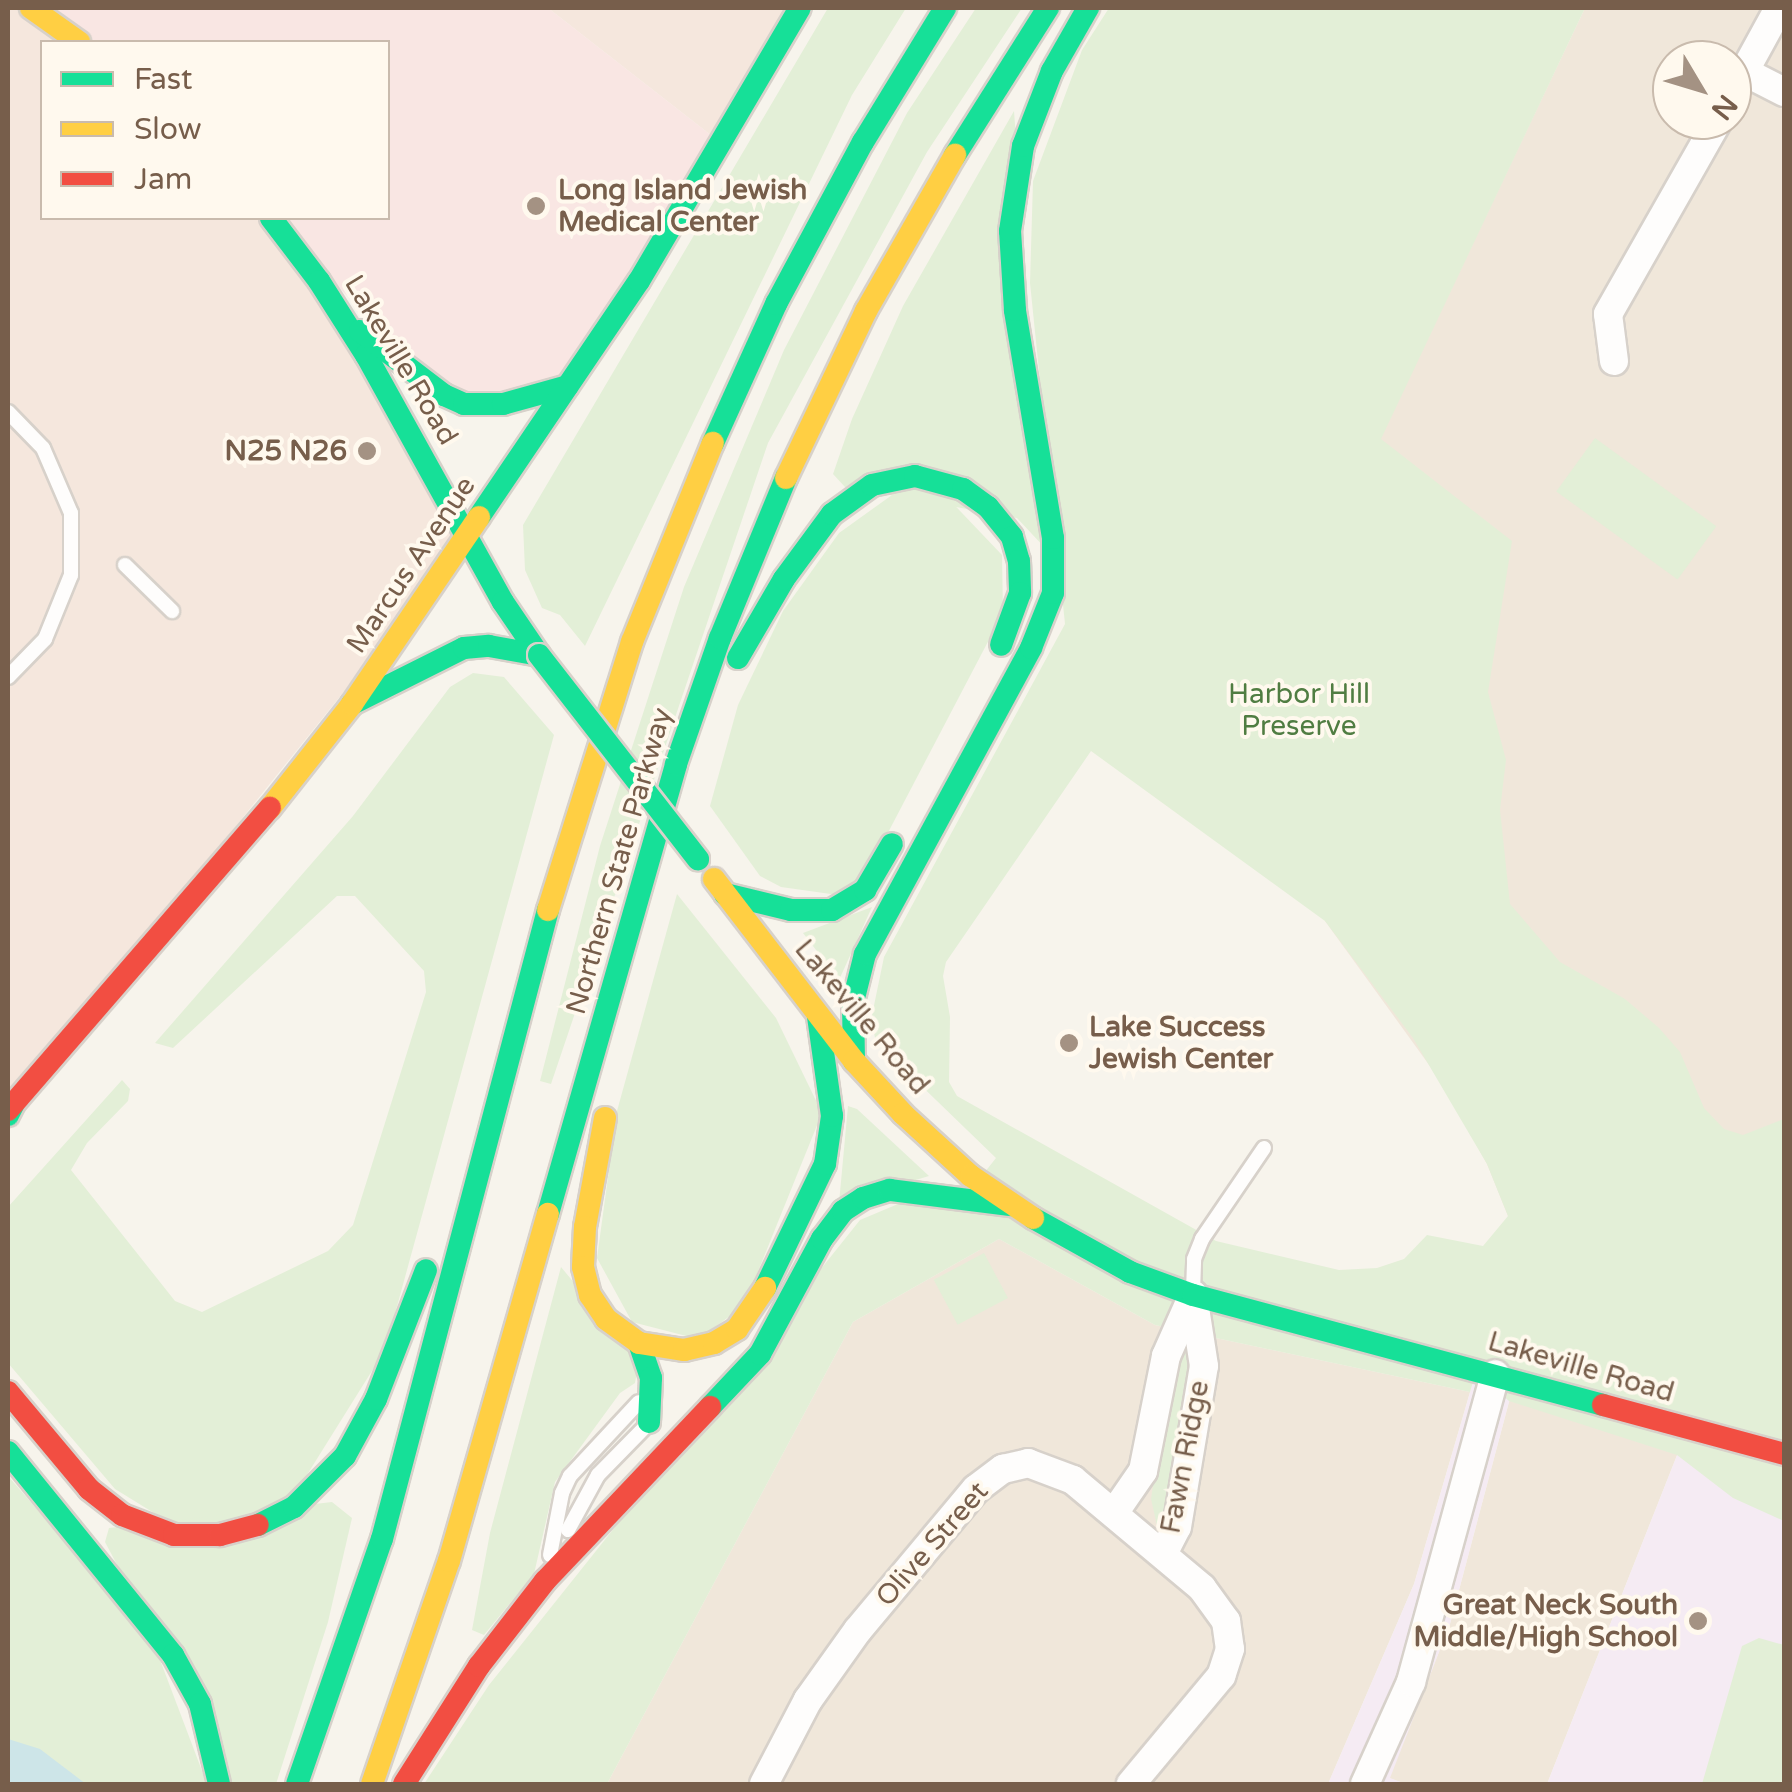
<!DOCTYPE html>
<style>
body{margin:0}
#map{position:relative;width:1792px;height:1792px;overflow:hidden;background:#f7f4ec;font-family:"Varela Round",sans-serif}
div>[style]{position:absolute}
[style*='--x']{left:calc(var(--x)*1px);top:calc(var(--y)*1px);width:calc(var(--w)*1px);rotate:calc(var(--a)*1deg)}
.residential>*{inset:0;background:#f0e7da}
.commercial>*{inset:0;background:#f5e7dd}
.education>*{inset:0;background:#f5ebf3}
.medical>*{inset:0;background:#f9e6e3}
.green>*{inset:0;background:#e3efd7;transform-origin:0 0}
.water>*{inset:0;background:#cde5e8}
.roads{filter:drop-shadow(2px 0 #d7d1ca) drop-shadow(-2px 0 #d7d1ca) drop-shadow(0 2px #d7d1ca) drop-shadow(0 -2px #d7d1ca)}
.lane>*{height:14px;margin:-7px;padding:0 7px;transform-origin:7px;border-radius:7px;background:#fefdfc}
.street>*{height:28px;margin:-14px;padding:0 14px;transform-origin:14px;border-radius:14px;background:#fefdfc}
.fast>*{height:22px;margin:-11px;padding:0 11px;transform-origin:11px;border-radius:11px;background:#16e098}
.slow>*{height:22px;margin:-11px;padding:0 11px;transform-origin:11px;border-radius:11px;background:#ffcf43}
.jam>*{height:22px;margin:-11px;padding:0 11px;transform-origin:11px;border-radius:11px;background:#f24e42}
.bridges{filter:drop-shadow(2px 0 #d9d1ca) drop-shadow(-2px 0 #d9d1ca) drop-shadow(0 2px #d9d1ca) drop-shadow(0 -2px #d9d1ca)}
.fast-bridge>*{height:22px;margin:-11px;padding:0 11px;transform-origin:11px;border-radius:11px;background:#16e098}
.dots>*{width:28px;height:28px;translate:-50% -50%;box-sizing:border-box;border:5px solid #fff9ee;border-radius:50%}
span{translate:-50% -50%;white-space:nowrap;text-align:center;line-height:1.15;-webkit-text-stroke:8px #fff9ee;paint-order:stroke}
.poi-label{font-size:28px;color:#775e4b;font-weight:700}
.left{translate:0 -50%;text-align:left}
.right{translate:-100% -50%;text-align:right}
.street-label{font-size:28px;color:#775e4b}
.park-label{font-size:28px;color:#507d42}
.frame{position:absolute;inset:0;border:10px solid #775e4b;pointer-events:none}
.legend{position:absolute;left:40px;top:40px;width:350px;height:180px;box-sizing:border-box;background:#fff9ee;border:2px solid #c9bbad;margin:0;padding:12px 18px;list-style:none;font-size:30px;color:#775e4b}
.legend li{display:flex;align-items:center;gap:20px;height:50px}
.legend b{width:50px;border:2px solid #c9bbad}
.north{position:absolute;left:1652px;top:40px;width:100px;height:100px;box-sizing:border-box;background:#fff9ee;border:2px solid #c9bbad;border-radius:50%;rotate:128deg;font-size:28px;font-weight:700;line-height:40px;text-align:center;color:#775e4b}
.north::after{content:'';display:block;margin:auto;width:35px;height:45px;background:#a49283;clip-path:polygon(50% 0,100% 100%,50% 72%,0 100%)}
</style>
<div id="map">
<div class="residential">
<i style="clip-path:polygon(evenodd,1585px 8px,1784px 8px,1784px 1425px,1508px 1216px,1487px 1164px,1440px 1080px,1325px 921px,1380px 439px,1585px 8px,1672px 60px,1732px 60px,1732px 120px,1672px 120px,1672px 60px)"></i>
<i style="clip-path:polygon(999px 1239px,1155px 1325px,1470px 1392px,1414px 1584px,1328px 1784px,607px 1784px,853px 1322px)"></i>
<i style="clip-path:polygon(1514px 1383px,1687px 1430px,1547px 1784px,1406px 1784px,1389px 1778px,1450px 1624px)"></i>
</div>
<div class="commercial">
<i style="clip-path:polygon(8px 8px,28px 8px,77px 42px,42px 42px,42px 218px,271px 218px,468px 537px,8px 1110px)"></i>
<i style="clip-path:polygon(548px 8px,800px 8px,721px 143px)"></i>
</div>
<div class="education">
<i style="clip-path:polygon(1476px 1372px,1514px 1383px,1450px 1624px,1390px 1778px,1406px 1784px,1328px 1784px,1414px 1584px)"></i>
<i style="clip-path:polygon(1687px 1430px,1784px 1457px,1784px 1784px,1547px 1784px)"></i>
</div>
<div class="medical">
<i style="clip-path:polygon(31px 8px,548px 8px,721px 143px,568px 386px,444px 395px,271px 218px,388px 218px,388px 42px,79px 42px)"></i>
</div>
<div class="green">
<i style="clip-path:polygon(828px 8px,906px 8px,852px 95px,585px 646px,560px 615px,542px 608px,525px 570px,523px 525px)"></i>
<i style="clip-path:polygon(976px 8px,1022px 8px,927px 152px,768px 443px,551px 1084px,540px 1081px,600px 846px,684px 587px,784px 350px,907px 113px)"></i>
<i style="clip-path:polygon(evenodd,1109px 8px,1585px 8px,1381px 439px,1512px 541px,1488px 692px,1506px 760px,1500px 810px,1510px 904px,1560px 962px,1625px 999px,1659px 1028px,1680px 1052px,1704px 1108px,1724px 1129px,1743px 1135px,1784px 1119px,1784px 1521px,1733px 1498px,1677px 1455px,1509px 1401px,1476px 1372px,1470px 1392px,1155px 1325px,999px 1239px,853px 1322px,607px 1784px,424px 1784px,489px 1685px,860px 1220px,898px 1204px,954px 1211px,996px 1158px,876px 1042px,871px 1020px,884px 957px,1065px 624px,1030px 283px,1033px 181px,1082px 50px,1109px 8px,1091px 751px,1325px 921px,1413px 1038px,1487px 1164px,1508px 1216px,1483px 1246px,1427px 1235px,1404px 1259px,1377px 1268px,1339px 1270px,1216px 1241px,957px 1096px,949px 1082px,950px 1017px,943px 976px,946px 962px,1091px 751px)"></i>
<i style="clip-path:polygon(1014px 111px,1046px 549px,1017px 518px,845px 487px,833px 474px,852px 419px,903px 306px)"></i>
<i style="left:1595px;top:438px;width:150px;height:66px;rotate:36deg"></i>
<i style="clip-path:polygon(899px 490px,942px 492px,1002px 555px,1003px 613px,870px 867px,845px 896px,781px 887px,760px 876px,710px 806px,738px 705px,783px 611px,839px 533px)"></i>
<i style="clip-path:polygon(473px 673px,504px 677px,554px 735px,385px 1350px,295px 1494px,233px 1523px,167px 1521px,115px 1489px,8px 1363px,8px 1207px,122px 1080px,130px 1089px,128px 1101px,87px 1143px,71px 1170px,175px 1301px,202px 1312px,328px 1251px,353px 1225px,426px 992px,424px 971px,355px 896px,337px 896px,173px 1048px,155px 1043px,353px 816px,450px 687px)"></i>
<i style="clip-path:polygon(677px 894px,776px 1018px,822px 1113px,744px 1306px,698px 1339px,632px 1322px,597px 1258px,617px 1111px)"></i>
<i style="clip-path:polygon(872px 907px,839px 980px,803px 933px)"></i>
<i style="clip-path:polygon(848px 1106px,857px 1109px,929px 1176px,839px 1203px)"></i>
<i style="left:984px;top:1253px;width:51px;height:57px;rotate:62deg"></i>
<i style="clip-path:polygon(561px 1267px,639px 1361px,635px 1383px,620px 1393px,555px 1482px,534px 1574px,484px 1635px,472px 1630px,490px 1533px)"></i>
<i style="clip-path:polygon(1188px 1339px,1193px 1352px,1169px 1513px,1158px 1530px,1151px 1499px,1168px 1384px)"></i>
<i style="clip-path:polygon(8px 1476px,154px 1644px,207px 1784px,8px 1784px)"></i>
<i style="clip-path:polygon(332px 1502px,352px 1518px,328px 1622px,276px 1784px,233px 1784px,105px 1542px,109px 1528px)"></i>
<i style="clip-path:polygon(1759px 1638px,1784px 1645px,1784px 1784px,1702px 1784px,1742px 1646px)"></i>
</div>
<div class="water">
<i style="clip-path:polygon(8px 1739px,40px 1749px,86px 1784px,8px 1784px)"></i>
</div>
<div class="roads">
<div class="lane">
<i style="--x:8;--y:412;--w:50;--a:45.8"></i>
<i style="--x:43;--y:448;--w:71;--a:66.7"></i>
<i style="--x:71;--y:513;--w:62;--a:90"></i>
<i style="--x:71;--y:575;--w:69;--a:112.1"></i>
<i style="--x:45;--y:639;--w:53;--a:134.2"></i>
<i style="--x:125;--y:565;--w:66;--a:44.4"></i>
<i style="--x:1193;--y:1292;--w:33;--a:-88"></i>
<i style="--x:1194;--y:1259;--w:22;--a:-68"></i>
<i style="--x:1202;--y:1239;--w:110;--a:-55.7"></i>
<i style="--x:568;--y:1530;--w:63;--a:-61.4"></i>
<i style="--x:598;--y:1475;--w:66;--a:-45.6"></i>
<i style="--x:550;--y:1555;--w:63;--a:-79"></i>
<i style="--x:562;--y:1493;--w:19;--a:-65"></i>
<i style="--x:570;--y:1476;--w:101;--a:-47"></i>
</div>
<div class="street">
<i style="--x:1745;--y:72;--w:44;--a:27.1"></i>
<i style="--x:1732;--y:94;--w:98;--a:-61.3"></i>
<i style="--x:1614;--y:361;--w:47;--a:-97.3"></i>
<i style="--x:1608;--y:314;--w:223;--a:-60.4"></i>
<i style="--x:1114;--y:1513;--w:51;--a:-55.4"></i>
<i style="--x:1143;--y:1471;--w:117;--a:-78.7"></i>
<i style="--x:1166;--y:1356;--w:67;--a:-66.1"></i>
<i style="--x:1163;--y:1554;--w:30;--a:-63"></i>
<i style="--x:1177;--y:1527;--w:163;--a:-80.5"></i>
<i style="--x:1204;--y:1366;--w:72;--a:-98.8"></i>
<i style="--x:764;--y:1784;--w:95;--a:-62.4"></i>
<i style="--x:808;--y:1700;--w:86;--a:-54.5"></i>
<i style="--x:858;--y:1630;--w:184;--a:-50.1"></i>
<i style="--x:976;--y:1489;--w:34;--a:-37"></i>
<i style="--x:1003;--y:1469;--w:26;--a:-13"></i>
<i style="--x:1028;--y:1463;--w:48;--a:20.7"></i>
<i style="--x:1073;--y:1480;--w:168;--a:39.9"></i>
<i style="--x:1202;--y:1588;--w:41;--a:54"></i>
<i style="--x:1226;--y:1621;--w:28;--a:82"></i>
<i style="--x:1230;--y:1649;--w:28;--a:108"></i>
<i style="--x:1221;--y:1676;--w:141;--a:129.8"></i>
<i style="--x:1365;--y:1784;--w:112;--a:-65.7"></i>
<i style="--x:1411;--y:1682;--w:319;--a:-74.7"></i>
</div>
<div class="fast">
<i style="--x:955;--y:155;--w:174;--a:-57.7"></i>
<i style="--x:271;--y:218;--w:79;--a:52.7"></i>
<i style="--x:319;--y:281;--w:88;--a:57.6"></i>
<i style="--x:366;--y:355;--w:282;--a:61"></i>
<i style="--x:503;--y:602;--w:64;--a:55.8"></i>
<i style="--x:360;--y:331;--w:106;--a:37.3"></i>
<i style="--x:444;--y:395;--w:22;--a:24"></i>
<i style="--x:464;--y:404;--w:39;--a:0"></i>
<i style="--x:503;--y:404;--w:67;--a:-15.5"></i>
<i style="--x:713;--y:443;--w:153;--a:-65.6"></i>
<i style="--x:776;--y:304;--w:184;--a:-61.8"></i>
<i style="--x:863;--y:142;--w:157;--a:-58.5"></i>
<i style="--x:479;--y:517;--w:285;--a:-55.9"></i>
<i style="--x:639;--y:281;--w:317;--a:-59.5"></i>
<i style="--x:738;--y:658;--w:91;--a:-59.8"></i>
<i style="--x:784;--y:579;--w:81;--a:-53.6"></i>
<i style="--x:832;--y:514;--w:49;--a:-35.9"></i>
<i style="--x:872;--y:485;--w:44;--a:-11.8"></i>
<i style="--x:915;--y:476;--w:50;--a:15.2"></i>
<i style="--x:963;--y:489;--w:31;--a:36"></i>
<i style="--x:988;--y:507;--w:38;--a:51"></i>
<i style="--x:1012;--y:537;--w:25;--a:74"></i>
<i style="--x:1019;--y:561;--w:32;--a:88"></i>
<i style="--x:1020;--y:593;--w:55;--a:110.1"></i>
<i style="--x:352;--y:704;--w:125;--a:-26.6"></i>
<i style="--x:464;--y:648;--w:25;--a:-5"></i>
<i style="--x:489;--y:646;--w:51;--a:10.2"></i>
<i style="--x:725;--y:894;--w:68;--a:13.6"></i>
<i style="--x:791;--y:910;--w:41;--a:0"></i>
<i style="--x:832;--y:910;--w:39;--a:-31"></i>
<i style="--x:865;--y:890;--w:53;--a:-59.6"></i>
<i style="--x:854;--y:1061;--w:59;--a:-91"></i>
<i style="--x:853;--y:1002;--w:49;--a:-76"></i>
<i style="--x:865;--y:954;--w:348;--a:-61.5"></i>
<i style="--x:1031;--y:648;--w:59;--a:-68.2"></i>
<i style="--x:1053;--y:593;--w:55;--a:-90"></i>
<i style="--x:1053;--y:538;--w:231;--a:-99.5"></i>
<i style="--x:1015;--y:310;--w:79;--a:-93.6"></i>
<i style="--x:1010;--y:231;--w:86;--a:-81.3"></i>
<i style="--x:1023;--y:146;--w:80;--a:-68.9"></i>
<i style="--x:1052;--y:71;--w:73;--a:-60.3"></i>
<i style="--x:8;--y:1115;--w:11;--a:-63"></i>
<i style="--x:548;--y:1214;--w:468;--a:-74.1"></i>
<i style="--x:676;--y:764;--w:133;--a:-70.8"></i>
<i style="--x:720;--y:638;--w:173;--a:-67.6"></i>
<i style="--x:1033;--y:1218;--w:111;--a:29.1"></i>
<i style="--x:1130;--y:1272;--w:67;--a:20.1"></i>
<i style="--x:1193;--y:1295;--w:424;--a:15"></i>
<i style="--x:765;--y:1288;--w:138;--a:-64.2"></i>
<i style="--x:825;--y:1164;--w:49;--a:-81.7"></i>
<i style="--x:832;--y:1116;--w:101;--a:-98"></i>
<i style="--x:639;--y:1343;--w:37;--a:71"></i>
<i style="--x:651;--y:1378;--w:44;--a:92.6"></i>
<i style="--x:710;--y:1407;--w:73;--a:-46.7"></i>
<i style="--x:760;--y:1354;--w:131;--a:-61.7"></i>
<i style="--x:822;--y:1239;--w:35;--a:-53"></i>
<i style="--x:843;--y:1211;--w:24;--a:-33"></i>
<i style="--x:863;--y:1198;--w:28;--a:-17"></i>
<i style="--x:890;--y:1190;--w:120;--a:7.2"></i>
<i style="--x:8;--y:1452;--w:262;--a:50.9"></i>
<i style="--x:173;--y:1655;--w:56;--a:61.1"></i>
<i style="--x:200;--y:1704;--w:82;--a:76.6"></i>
<i style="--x:258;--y:1525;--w:40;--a:-26.6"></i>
<i style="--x:294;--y:1507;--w:72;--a:-45"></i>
<i style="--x:345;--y:1456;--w:65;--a:-61.5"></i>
<i style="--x:376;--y:1399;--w:138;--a:-68.8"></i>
<i style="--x:297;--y:1784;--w:259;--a:-70.9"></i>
<i style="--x:382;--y:1539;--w:651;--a:-75.22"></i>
</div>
<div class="slow">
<i style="--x:31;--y:8;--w:59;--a:35.3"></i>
<i style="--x:786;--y:478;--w:185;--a:-64.4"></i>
<i style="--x:866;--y:311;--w:180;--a:-60.3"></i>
<i style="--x:270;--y:808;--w:132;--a:-51.7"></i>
<i style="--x:352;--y:704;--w:226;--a:-55.8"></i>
<i style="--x:714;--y:879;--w:230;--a:52.4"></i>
<i style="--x:854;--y:1061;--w:72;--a:47.2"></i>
<i style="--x:903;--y:1114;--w:92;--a:42.4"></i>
<i style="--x:971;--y:1176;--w:75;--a:34.1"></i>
<i style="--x:548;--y:910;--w:281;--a:-72.6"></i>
<i style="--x:632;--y:642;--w:215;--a:-67.9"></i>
<i style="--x:605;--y:1118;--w:111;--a:100.4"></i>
<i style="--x:585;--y:1227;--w:40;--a:92.9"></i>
<i style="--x:583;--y:1267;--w:29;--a:76"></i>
<i style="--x:590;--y:1295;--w:29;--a:56"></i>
<i style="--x:606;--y:1319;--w:41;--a:36"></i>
<i style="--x:639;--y:1343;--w:46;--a:8.8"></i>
<i style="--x:684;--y:1350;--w:31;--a:-13"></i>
<i style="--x:714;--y:1343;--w:27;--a:-31"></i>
<i style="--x:737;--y:1329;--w:50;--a:-55.7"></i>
<i style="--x:372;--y:1784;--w:236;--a:-71"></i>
<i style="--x:449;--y:1561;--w:361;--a:-74.1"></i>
</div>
<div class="jam">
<i style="--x:8;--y:1110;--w:400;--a:-49.1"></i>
<i style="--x:8;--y:1392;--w:126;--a:50.1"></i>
<i style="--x:89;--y:1489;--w:42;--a:38.2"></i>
<i style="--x:122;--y:1515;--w:56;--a:21"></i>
<i style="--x:174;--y:1535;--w:46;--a:0"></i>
<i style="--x:220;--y:1535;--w:39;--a:-15"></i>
<i style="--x:1603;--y:1405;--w:188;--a:15.1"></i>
<i style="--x:404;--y:1784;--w:140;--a:-57.6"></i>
<i style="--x:479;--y:1666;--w:108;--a:-52.2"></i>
<i style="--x:545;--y:1581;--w:240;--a:-46.5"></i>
</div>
</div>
<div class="bridges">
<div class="fast-bridge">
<i style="--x:539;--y:655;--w:259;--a:52.1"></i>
</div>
</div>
<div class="dots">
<i style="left:536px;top:206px;background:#a49283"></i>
<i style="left:367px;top:451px;background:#a49283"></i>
<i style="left:1069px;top:1043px;background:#a49283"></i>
<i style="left:1698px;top:1621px;background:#a49283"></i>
</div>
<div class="poi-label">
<span class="left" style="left:558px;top:206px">Long Island Jewish<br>Medical Center</span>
<span class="right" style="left:347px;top:451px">N25 N26</span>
<span class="left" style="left:1089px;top:1043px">Lake Success<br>Jewish Center</span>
<span class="right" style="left:1678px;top:1621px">Great Neck South<br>Middle/High School</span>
</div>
<div class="street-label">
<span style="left:401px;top:360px;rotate:59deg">Lakeville Road</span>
<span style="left:411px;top:565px;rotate:-56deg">Marcus Avenue</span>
<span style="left:619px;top:861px;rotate:-74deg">Northern State Parkway</span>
<span style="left:862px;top:1017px;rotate:50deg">Lakeville Road</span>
<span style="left:1581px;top:1367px;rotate:16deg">Lakeville Road</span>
<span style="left:1185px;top:1457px;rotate:-79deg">Fawn Ridge</span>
<span style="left:932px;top:1544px;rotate:-49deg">Olive Street</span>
</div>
<div class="park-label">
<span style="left:1299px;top:710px">Harbor Hill<br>Preserve</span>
</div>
<div class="frame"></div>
<ul class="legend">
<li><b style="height:12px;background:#16e098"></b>Fast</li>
<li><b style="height:12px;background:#ffcf43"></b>Slow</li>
<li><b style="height:12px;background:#f24e42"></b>Jam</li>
</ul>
<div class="north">N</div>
</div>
